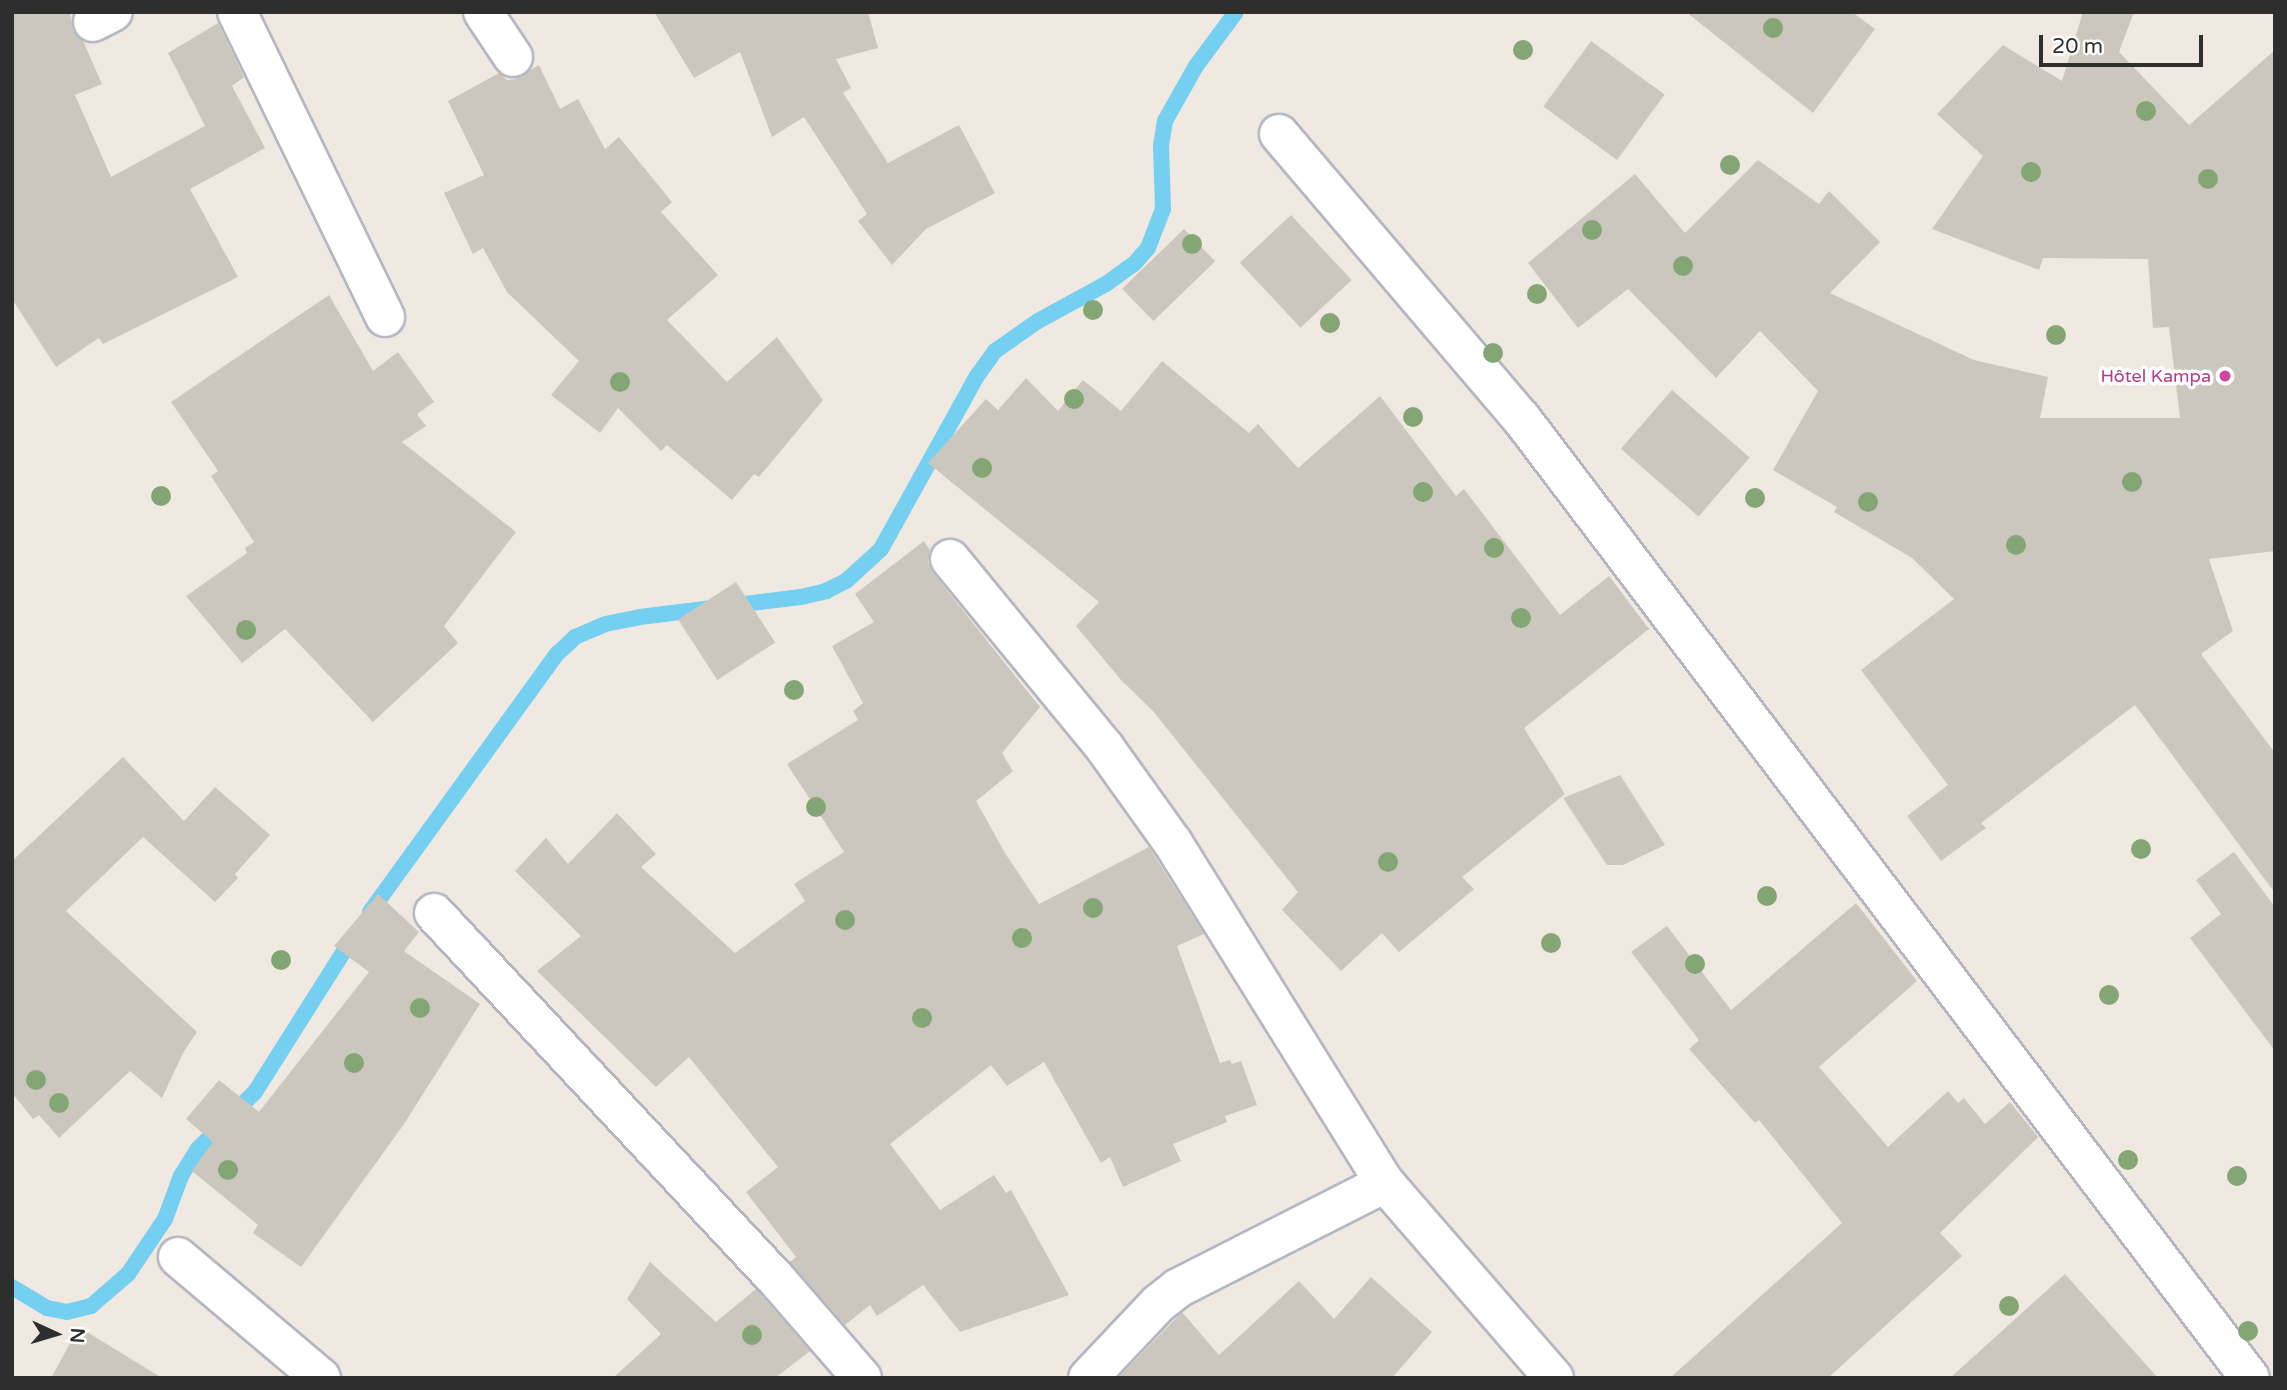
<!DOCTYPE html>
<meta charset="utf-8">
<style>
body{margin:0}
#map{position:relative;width:2287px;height:1390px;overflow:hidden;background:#efe9e1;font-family:"Varela Round",sans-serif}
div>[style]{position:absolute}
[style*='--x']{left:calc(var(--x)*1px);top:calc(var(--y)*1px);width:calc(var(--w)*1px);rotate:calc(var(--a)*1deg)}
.stream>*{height:16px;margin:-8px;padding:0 8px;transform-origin:8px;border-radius:8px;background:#75cff0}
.building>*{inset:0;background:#cbc7bf;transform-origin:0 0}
.roads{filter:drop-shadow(2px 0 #b4b7c1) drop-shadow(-2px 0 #b4b7c1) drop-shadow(0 2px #b4b7c1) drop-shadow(0 -2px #b4b7c1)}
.minor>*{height:38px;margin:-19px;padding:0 19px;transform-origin:19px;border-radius:19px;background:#fff}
.trees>*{width:20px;height:20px;margin:-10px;border-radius:50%;background:#84a574}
.dots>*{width:19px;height:19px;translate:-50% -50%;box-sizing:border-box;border:4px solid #fff;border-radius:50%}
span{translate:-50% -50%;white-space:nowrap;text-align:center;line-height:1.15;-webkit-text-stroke:7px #fff;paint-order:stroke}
.hotel-label{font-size:18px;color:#b23c85}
.right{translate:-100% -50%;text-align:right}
.frame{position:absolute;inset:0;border:14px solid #2e2e2e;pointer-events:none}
.north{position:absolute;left:21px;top:1299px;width:70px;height:70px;-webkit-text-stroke:5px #fff;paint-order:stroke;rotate:94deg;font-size:19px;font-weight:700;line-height:28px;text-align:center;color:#2e2e2e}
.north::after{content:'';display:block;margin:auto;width:24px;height:32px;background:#2e2e2e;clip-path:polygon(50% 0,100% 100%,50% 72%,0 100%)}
.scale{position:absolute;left:2039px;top:35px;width:164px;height:32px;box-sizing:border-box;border:4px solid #2e2e2e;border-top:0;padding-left:9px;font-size:21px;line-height:24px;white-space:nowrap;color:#2e2e2e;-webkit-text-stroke:5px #fff;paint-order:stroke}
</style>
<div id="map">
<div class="stream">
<i style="--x:370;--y:912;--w:319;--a:-54.1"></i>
<i style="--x:557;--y:654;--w:25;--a:-43"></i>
<i style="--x:575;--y:637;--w:33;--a:-23"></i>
<i style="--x:605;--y:624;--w:36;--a:-11"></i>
<i style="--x:640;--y:617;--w:162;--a:-7.1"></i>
<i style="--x:801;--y:597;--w:26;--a:-13"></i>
<i style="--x:826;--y:591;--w:22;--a:-27"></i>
<i style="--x:846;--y:581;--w:47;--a:-42.4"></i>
<i style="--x:881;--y:549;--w:198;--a:-61"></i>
<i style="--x:977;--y:376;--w:31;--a:-54"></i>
<i style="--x:995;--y:351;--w:52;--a:-34.9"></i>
<i style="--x:1038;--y:321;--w:77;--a:-28.6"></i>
<i style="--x:1106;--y:284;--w:34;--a:-36"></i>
<i style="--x:1134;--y:264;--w:21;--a:-49"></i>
<i style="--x:1148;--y:248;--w:42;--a:-69"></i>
<i style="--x:1163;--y:209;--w:63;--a:-91.8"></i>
<i style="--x:1161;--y:146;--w:25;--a:-81"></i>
<i style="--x:1165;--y:121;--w:63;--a:-60.6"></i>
<i style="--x:1196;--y:66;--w:67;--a:-53.5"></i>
<i style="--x:12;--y:1287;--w:41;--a:31"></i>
<i style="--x:47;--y:1308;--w:20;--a:11"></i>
<i style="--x:67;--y:1312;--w:25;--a:-14"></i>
<i style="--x:91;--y:1306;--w:49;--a:-40.9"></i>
<i style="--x:128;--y:1274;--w:66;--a:-56.1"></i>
<i style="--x:165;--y:1219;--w:46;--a:-69.6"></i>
<i style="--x:181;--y:1176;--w:31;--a:-58"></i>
<i style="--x:197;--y:1150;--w:82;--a:-45"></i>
<i style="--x:255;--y:1092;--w:183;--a:-57.7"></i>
</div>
<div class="building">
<i style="clip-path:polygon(12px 12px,70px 12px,73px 31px,83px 41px,102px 84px,75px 95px,111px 177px,205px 126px,168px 53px,218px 23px,244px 77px,232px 86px,265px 148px,190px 189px,238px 277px,103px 344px,99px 338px,56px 367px,12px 299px)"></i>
<i style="clip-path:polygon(654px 12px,868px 12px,878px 48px,836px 59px,851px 88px,843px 93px,888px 163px,959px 125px,995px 193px,926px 229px,892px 265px,858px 221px,867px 214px,804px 117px,772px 137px,740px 52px,694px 78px)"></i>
<i style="clip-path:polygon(1686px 12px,1852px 12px,1875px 29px,1813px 113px)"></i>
<i style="clip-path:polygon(2083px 12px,2134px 12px,2119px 52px,2189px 125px,2275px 50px,2275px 551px,2209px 559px,2233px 631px,2201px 654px,2275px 753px,2275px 893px,2135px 705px,1981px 823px,1986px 828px,1941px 861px,1907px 816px,1948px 785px,1861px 670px,1954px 599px,1912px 558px,1834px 512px,1837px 507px,1773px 470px,1818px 391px,1760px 331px,1716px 378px,1628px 289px,1578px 328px,1528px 263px,1635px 174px,1685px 233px,1758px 160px,1819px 204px,1829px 191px,1880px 242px,1830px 293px,1974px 360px,2048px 377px,2040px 418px,2180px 418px,2169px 327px,2153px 328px,2148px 259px,2043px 258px,2039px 270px,1932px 229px,1983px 156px,1937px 114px,2003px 45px,2062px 81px)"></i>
<i style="left:1591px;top:41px;width:91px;height:81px;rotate:36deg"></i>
<i style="clip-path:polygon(539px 65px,560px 109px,578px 99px,605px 149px,619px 137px,672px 202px,661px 212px,718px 275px,667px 320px,727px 382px,777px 337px,823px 400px,759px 477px,754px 474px,732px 500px,667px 445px,661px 451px,618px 408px,600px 433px,551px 395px,579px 361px,507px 292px,483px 248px,473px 254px,444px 193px,484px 175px,448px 101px,499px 73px,507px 80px,515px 79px)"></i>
<i style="left:1291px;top:215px;width:89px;height:70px;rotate:47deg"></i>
<i style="left:1184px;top:229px;width:45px;height:86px;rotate:46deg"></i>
<i style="clip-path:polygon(329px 295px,373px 371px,398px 352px,434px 402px,417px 414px,426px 426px,402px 442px,516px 532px,444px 626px,458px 643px,373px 722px,285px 629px,242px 663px,186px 596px,247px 553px,245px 548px,254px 542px,211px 476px,218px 471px,171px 402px)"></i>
<i style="clip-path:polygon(1162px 361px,1249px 433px,1258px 424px,1298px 468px,1380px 396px,1456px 496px,1464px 489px,1560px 615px,1609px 576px,1649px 629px,1524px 728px,1565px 794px,1462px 877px,1474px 889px,1399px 952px,1382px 933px,1341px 971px,1282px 910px,1298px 892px,1153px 711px,1121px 680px,1076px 626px,1099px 602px,928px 463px,986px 399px,998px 410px,1026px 378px,1058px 411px,1083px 380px,1121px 411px)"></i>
<i style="left:1672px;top:390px;width:103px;height:78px;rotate:41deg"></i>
<i style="clip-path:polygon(924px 541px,930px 550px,928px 562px,933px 573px,1040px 707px,1002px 753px,1013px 771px,976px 801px,1005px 853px,1039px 904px,1149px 847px,1204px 934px,1177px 946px,1220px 1063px,1230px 1060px,1232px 1064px,1241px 1061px,1257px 1105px,1225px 1116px,1227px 1122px,1173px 1144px,1181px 1161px,1123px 1187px,1110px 1157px,1101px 1163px,1044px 1062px,1007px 1086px,991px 1065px,890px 1144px,940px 1210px,994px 1175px,1006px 1193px,1011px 1190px,1069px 1295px,960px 1332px,923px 1285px,877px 1316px,870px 1305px,845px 1325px,790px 1262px,796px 1257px,746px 1192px,778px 1167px,689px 1057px,656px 1087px,537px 971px,581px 936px,515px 871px,546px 838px,568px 864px,617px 813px,656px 854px,641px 867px,735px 953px,805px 901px,794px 884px,844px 852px,787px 764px,858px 720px,853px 711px,863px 703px,832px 646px,874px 622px,855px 594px)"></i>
<i style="left:736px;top:582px;width:72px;height:69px;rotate:57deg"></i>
<i style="clip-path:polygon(123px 757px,184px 821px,215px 787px,270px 835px,235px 874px,238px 878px,215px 902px,143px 837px,66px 911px,197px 1032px,184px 1051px,162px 1098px,130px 1071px,59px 1138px,39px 1115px,33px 1119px,12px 1093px,12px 861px)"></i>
<i style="clip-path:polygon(1620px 775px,1665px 845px,1623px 865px,1607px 865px,1563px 798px)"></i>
<i style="clip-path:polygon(2234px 852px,2275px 907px,2275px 1051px,2190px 938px,2221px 914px,2196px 880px)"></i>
<i style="clip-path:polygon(378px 894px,419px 932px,404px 951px,480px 1004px,404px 1124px,301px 1267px,253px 1233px,258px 1225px,192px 1171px,213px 1142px,186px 1119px,219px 1080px,259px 1112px,369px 972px,334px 946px)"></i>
<i style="clip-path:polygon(1856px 903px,1917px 981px,1819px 1067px,1888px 1147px,1948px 1091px,1958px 1103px,1964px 1098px,1985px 1124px,2010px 1102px,2038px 1137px,1940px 1233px,1962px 1256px,1828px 1378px,1670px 1378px,1842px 1223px,1759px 1120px,1755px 1123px,1689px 1049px,1699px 1040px,1631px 952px,1667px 926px,1731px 1010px)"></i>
<i style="clip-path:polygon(650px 1262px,716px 1322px,756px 1289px,810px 1351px,775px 1378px,613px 1378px,661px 1334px,627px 1299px)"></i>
<i style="clip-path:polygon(2065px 1274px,2158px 1378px,1950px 1378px)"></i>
<i style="clip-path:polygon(1371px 1277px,1432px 1332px,1392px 1378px,1118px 1378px,1182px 1312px,1219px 1355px,1299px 1281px,1334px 1319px)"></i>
<i style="clip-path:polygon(79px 1327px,162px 1378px,51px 1378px)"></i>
</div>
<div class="roads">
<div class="minor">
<i style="--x:237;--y:12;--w:339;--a:64.1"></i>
<i style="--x:483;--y:12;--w:54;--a:56.3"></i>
<i style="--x:93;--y:22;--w:22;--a:-27"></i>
<i style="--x:1279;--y:134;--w:373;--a:49.6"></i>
<i style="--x:1521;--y:418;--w:1205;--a:52.79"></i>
<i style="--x:950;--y:559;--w:244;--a:50.6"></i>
<i style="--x:1105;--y:748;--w:117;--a:54.4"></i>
<i style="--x:1173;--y:843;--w:401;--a:58.1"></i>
<i style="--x:1385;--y:1183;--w:258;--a:49.1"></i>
<i style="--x:434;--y:913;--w:504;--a:46.93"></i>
<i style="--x:778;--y:1281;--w:128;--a:49.1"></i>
<i style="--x:178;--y:1257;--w:187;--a:40.2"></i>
<i style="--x:1088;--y:1378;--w:103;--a:-46.6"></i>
<i style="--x:1159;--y:1303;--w:24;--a:-38"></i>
<i style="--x:1178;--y:1288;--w:232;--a:-26.9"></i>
</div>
</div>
<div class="trees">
<i style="left:1773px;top:28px"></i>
<i style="left:1523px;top:50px"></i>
<i style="left:2146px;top:111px"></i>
<i style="left:1730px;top:165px"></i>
<i style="left:2031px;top:172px"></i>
<i style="left:2208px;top:179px"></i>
<i style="left:1592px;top:230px"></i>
<i style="left:1192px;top:244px"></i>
<i style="left:1683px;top:266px"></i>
<i style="left:1537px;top:294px"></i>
<i style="left:1093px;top:310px"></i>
<i style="left:1330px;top:323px"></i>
<i style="left:2056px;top:335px"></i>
<i style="left:1493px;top:353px"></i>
<i style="left:620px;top:382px"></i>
<i style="left:1074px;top:399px"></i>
<i style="left:1413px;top:417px"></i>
<i style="left:982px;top:468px"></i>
<i style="left:2132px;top:482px"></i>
<i style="left:1423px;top:492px"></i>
<i style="left:161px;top:496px"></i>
<i style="left:1755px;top:498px"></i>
<i style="left:1868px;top:502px"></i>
<i style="left:2016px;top:545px"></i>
<i style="left:1494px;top:548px"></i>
<i style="left:1521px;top:618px"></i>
<i style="left:246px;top:630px"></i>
<i style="left:794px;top:690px"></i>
<i style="left:816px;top:807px"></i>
<i style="left:2141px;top:849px"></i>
<i style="left:1388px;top:862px"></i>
<i style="left:1767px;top:896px"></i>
<i style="left:1093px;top:908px"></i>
<i style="left:845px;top:920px"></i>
<i style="left:1022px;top:938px"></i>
<i style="left:1551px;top:943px"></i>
<i style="left:281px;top:960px"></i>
<i style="left:1695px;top:964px"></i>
<i style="left:2109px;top:995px"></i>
<i style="left:420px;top:1008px"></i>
<i style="left:922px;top:1018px"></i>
<i style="left:354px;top:1063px"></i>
<i style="left:36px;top:1080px"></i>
<i style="left:59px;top:1103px"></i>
<i style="left:2128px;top:1160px"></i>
<i style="left:228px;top:1170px"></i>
<i style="left:2237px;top:1176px"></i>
<i style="left:2009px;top:1306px"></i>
<i style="left:2248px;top:1331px"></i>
<i style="left:752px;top:1335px"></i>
</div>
<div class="dots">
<i style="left:2225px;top:376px;background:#d1479c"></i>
</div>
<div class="hotel-label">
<span class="right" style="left:2211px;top:376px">Hôtel Kampa</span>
</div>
<div class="frame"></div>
<div class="north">N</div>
<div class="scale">20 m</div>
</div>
